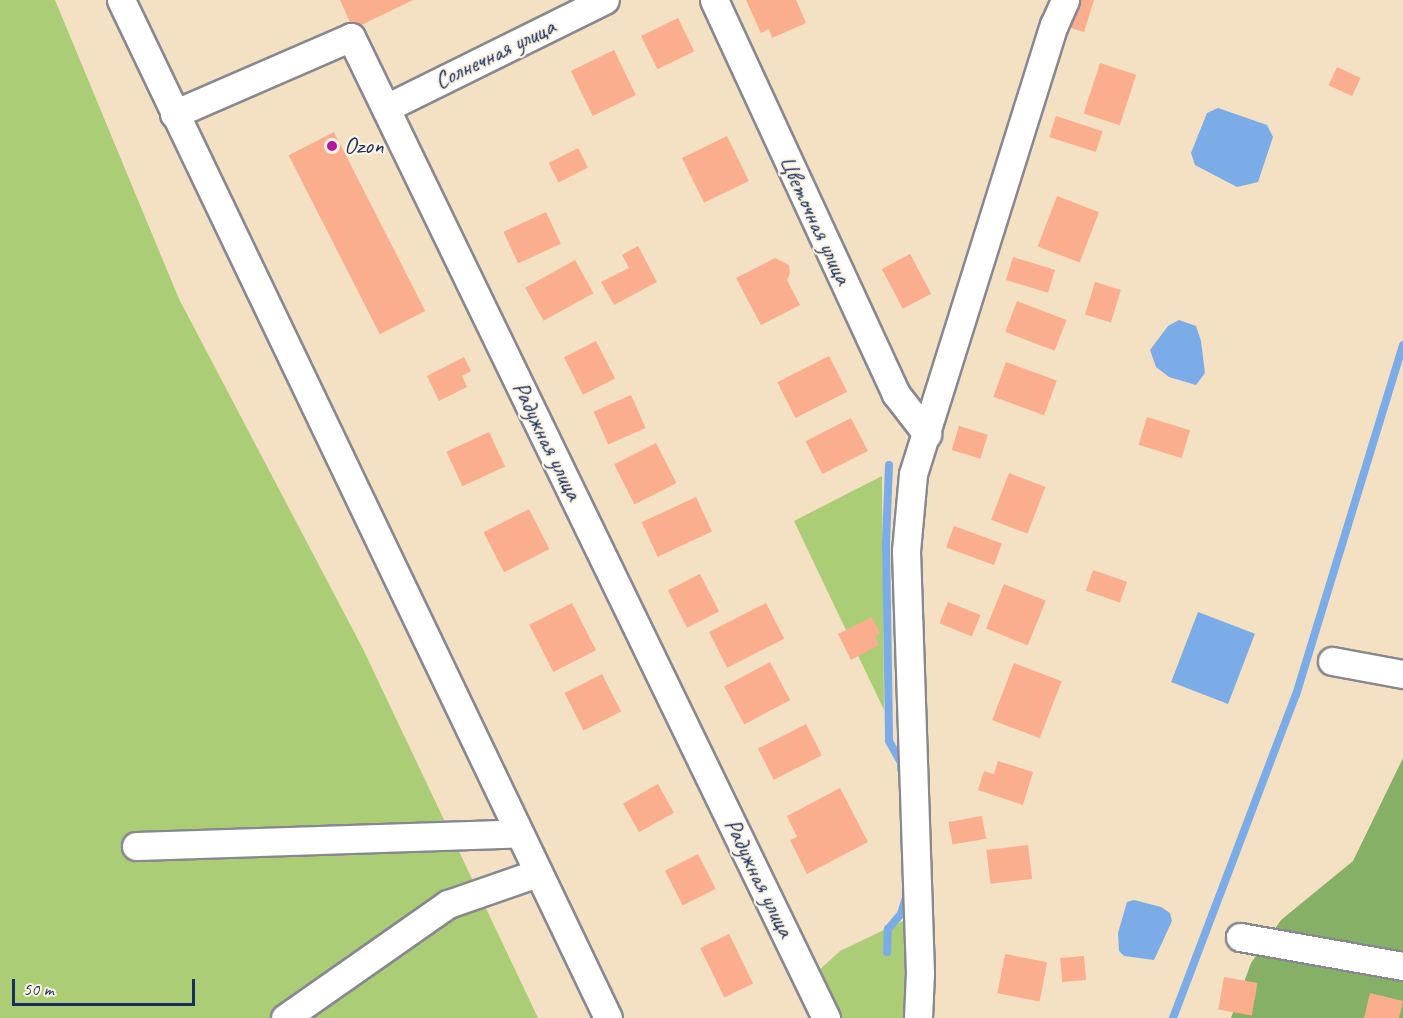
<!DOCTYPE html>
<meta charset="utf-8">
<style>
body{margin:0}
#map{position:relative;width:1403px;height:1018px;overflow:hidden;background:#f4e0c3;font-family:Caveat,sans-serif}
div>[style]{position:absolute}
[style*='--x']{left:calc(var(--x)*1px);top:calc(var(--y)*1px);width:calc(var(--w)*1px);rotate:calc(var(--a)*1deg)}
.green>*{inset:0;background:#aacd76}
.forest>*{inset:0;background:#87b067}
.water>*{inset:0;background:#7cace7;transform-origin:0 0}
.stream>*{height:8px;margin:-4px;padding:0 4px;transform-origin:4px;border-radius:4px;background:#7cace7}
.building>*{inset:0;background:#fbae8d;transform-origin:0 0}
.roads{filter:drop-shadow(2px 0 #888890) drop-shadow(-2px 0 #888890) drop-shadow(0 2px #888890) drop-shadow(0 -2px #888890)}
.street>*{height:27px;margin:-13.5px;padding:0 13.5px;transform-origin:13.5px;border-radius:13.5px;background:#fff}
.dots>*{width:16px;height:16px;translate:-50% -50%;box-sizing:border-box;border:3px solid #fcf5e5;border-radius:50%}
span{translate:-50% -50%;white-space:nowrap;text-align:center;line-height:1.15;-webkit-text-stroke:4.5px #fcf5e5;paint-order:stroke}
.street-label{font-size:24px;color:#1b2f5e}
.poi-label{font-size:24px;color:#1b2f5e}
.left{translate:0 -50%;text-align:left}
.scale{position:absolute;left:12px;top:979px;width:183px;height:27px;box-sizing:border-box;border:3px solid #1b2f5e;border-top:0;padding-left:8px;font-size:18px;line-height:21px;white-space:nowrap;color:#1b2f5e;-webkit-text-stroke:4px #fcf5e5;paint-order:stroke}
</style>
<div id="map">
<div class="green">
<i style="clip-path:polygon(0 0,55px 0,179px 299px,363px 649px,538px 1018px,0 1018px)"></i>
<i style="clip-path:polygon(882px 476px,884px 710px,794px 521px)"></i>
<i style="clip-path:polygon(907px 919px,904px 1018px,837px 1018px,816px 973px,840px 951px)"></i>
</div>
<div class="forest">
<i style="clip-path:polygon(1403px 758px,1403px 1018px,1231px 1018px,1251px 963px,1281px 920px,1353px 861px)"></i>
</div>
<div class="water">
<i style="clip-path:polygon(1218px 108px,1267px 125px,1273px 137px,1258px 182px,1237px 187px,1195px 165px,1191px 153px,1207px 113px)"></i>
<i style="clip-path:polygon(1179px 320px,1196px 326px,1201px 341px,1205px 373px,1196px 385px,1169px 377px,1156px 367px,1150px 350px,1168px 326px)"></i>
<i style="left:1198px;top:612px;width:61px;height:75px;rotate:21deg"></i>
<i style="clip-path:polygon(1134px 900px,1161px 907px,1170px 913px,1172px 921px,1154px 960px,1124px 956px,1119px 951px,1118px 933px,1127px 902px)"></i>
</div>
<div class="stream">
<i style="--x:889;--y:465;--w:79;--a:92.2"></i>
<i style="--x:886;--y:544;--w:197;--a:89.1"></i>
<i style="--x:889;--y:741;--w:25;--a:61"></i>
<i style="--x:901;--y:763;--w:6;--a:90"></i>
<i style="--x:887;--y:952;--w:23;--a:-88"></i>
<i style="--x:888;--y:929;--w:20;--a:-49"></i>
<i style="--x:901;--y:914;--w:17;--a:-73"></i>
<i style="--x:1173;--y:1018;--w:346;--a:-69.2"></i>
<i style="--x:1296;--y:695;--w:366;--a:-73"></i>
</div>
<div class="building">
<i style="clip-path:polygon(340px 0,413px 0,353px 29px)"></i>
<i style="clip-path:polygon(746px 0,796px 0,806px 23px,772px 38px,769px 29px,761px 33px)"></i>
<i style="clip-path:polygon(1079px 0,1094px 0,1084px 32px,1071px 28px)"></i>
<i style="left:678px;top:18px;width:37px;height:41px;rotate:64deg"></i>
<i style="left:614px;top:50px;width:50px;height:48px;rotate:64deg"></i>
<i style="left:1100px;top:63px;width:38px;height:53px;rotate:18deg"></i>
<i style="left:1337px;top:67px;width:26px;height:20px;rotate:25deg"></i>
<i style="left:1056px;top:116px;width:49px;height:22px;rotate:18deg"></i>
<i style="left:334px;top:132px;width:201px;height:51px;rotate:63deg"></i>
<i style="left:727px;top:136px;width:50px;height:50px;rotate:64deg"></i>
<i style="left:578px;top:148px;width:22px;height:33px;rotate:63deg"></i>
<i style="left:1057px;top:196px;width:45px;height:54px;rotate:21deg"></i>
<i style="left:546px;top:212px;width:35px;height:47px;rotate:65deg"></i>
<i style="clip-path:polygon(638px 246px,657px 282px,614px 305px,601px 282px,629px 268px,622px 255px)"></i>
<i style="left:910px;top:254px;width:45px;height:32px;rotate:62deg"></i>
<i style="left:1013px;top:257px;width:44px;height:24px;rotate:17deg"></i>
<i style="clip-path:polygon(775px 258px,789px 265px,790px 273px,787px 280px,800px 305px,761px 325px,736px 278px)"></i>
<i style="left:575px;top:260px;width:38px;height:57px;rotate:61deg"></i>
<i style="left:1095px;top:282px;width:27px;height:34px;rotate:17deg"></i>
<i style="left:1017px;top:301px;width:53px;height:33px;rotate:21deg"></i>
<i style="left:596px;top:341px;width:42px;height:36px;rotate:63deg"></i>
<i style="left:829px;top:356px;width:40px;height:58px;rotate:63deg"></i>
<i style="clip-path:polygon(464px 357px,471px 371px,462px 376px,467px 387px,439px 401px,427px 376px)"></i>
<i style="left:1006px;top:362px;width:54px;height:37px;rotate:20deg"></i>
<i style="left:631px;top:395px;width:36px;height:41px;rotate:66deg"></i>
<i style="left:1147px;top:417px;width:45px;height:29px;rotate:17deg"></i>
<i style="left:851px;top:418px;width:37px;height:51px;rotate:63deg"></i>
<i style="left:959px;top:426px;width:30px;height:25px;rotate:17deg"></i>
<i style="left:489px;top:432px;width:38px;height:47px;rotate:65deg"></i>
<i style="left:656px;top:443px;width:45px;height:47px;rotate:63deg"></i>
<i style="left:1009px;top:473px;width:39px;height:50px;rotate:21deg"></i>
<i style="left:696px;top:497px;width:38px;height:60px;rotate:65deg"></i>
<i style="left:529px;top:509px;width:45px;height:51px;rotate:63deg"></i>
<i style="left:954px;top:526px;width:51px;height:23px;rotate:20deg"></i>
<i style="left:1093px;top:570px;width:36px;height:22px;rotate:19deg"></i>
<i style="left:700px;top:574px;width:42px;height:36px;rotate:63deg"></i>
<i style="left:1004px;top:584px;width:45px;height:48px;rotate:22deg"></i>
<i style="left:948px;top:602px;width:35px;height:23px;rotate:22deg"></i>
<i style="left:572px;top:603px;width:53px;height:48px;rotate:63deg"></i>
<i style="left:766px;top:603px;width:40px;height:64px;rotate:63deg"></i>
<i style="clip-path:polygon(872px 617px,880px 633px,875px 636px,879px 645px,851px 660px,838px 634px)"></i>
<i style="left:770px;top:662px;width:43px;height:52px;rotate:62deg"></i>
<i style="left:1014px;top:663px;width:51px;height:61px;rotate:21deg"></i>
<i style="left:602px;top:674px;width:42px;height:42px;rotate:63deg"></i>
<i style="left:806px;top:724px;width:35px;height:54px;rotate:63deg"></i>
<i style="clip-path:polygon(998px 761px,1033px 772px,1023px 805px,978px 790px,984px 771px,994px 774px)"></i>
<i style="left:658px;top:784px;width:33px;height:40px;rotate:61deg"></i>
<i style="clip-path:polygon(840px 788px,868px 842px,807px 874px,790px 840px,797px 837px,787px 816px)"></i>
<i style="left:982px;top:816px;width:23px;height:34px;rotate:80deg"></i>
<i style="left:1028px;top:845px;width:34px;height:42px;rotate:83deg"></i>
<i style="left:698px;top:854px;width:39px;height:37px;rotate:63deg"></i>
<i style="left:729px;top:934px;width:55px;height:32px;rotate:64deg"></i>
<i style="left:1005px;top:954px;width:43px;height:40px;rotate:11deg"></i>
<i style="left:1084px;top:956px;width:24px;height:24px;rotate:85deg"></i>
<i style="left:1224px;top:977px;width:34px;height:33px;rotate:10deg"></i>
<i style="clip-path:polygon(1370px 993px,1403px 1001px,1399px 1018px,1364px 1018px)"></i>
</div>
<div class="roads">
<div class="street">
<i style="--x:121;--y:0;--w:1128;--a:64.43"></i>
<i style="--x:714;--y:0;--w:434;--a:65.2"></i>
<i style="--x:896;--y:394;--w:51;--a:52.2"></i>
<i style="--x:386;--y:108;--w:244;--a:-26.3"></i>
<i style="--x:174;--y:114;--w:193;--a:-23.5"></i>
<i style="--x:351;--y:37;--w:1090;--a:64.16"></i>
<i style="--x:1332;--y:661;--w:72;--a:10.4"></i>
<i style="--x:136;--y:846;--w:382;--a:-1.9"></i>
<i style="--x:1240;--y:937;--w:166;--a:10.1"></i>
<i style="--x:285;--y:1018;--w:199;--a:-35"></i>
<i style="--x:448;--y:904;--w:94;--a:-19.2"></i>
<i style="--x:918;--y:1018;--w:45;--a:-87.5"></i>
<i style="--x:920;--y:973;--w:422;--a:-91.9"></i>
<i style="--x:906;--y:551;--w:77;--a:-84.8"></i>
<i style="--x:913;--y:474;--w:471;--a:-72.6"></i>
<i style="--x:1054;--y:25;--w:27;--a:-66"></i>
</div>
</div>
<div class="dots">
<i style="left:332px;top:146px;background:#b5179e"></i>
</div>
<div class="street-label">
<span style="left:495px;top:54px;rotate:-26deg">Солнечная улица</span>
<span style="left:815px;top:220px;rotate:65deg">Цветочная улица</span>
<span style="left:547px;top:441px;rotate:64deg">Радужная улица</span>
<span style="left:759px;top:878px;rotate:64deg">Радужная улица</span>
</div>
<div class="poi-label">
<span class="left" style="left:344px;top:146px">Ozon</span>
</div>
<div class="scale">50 m</div>
</div>
